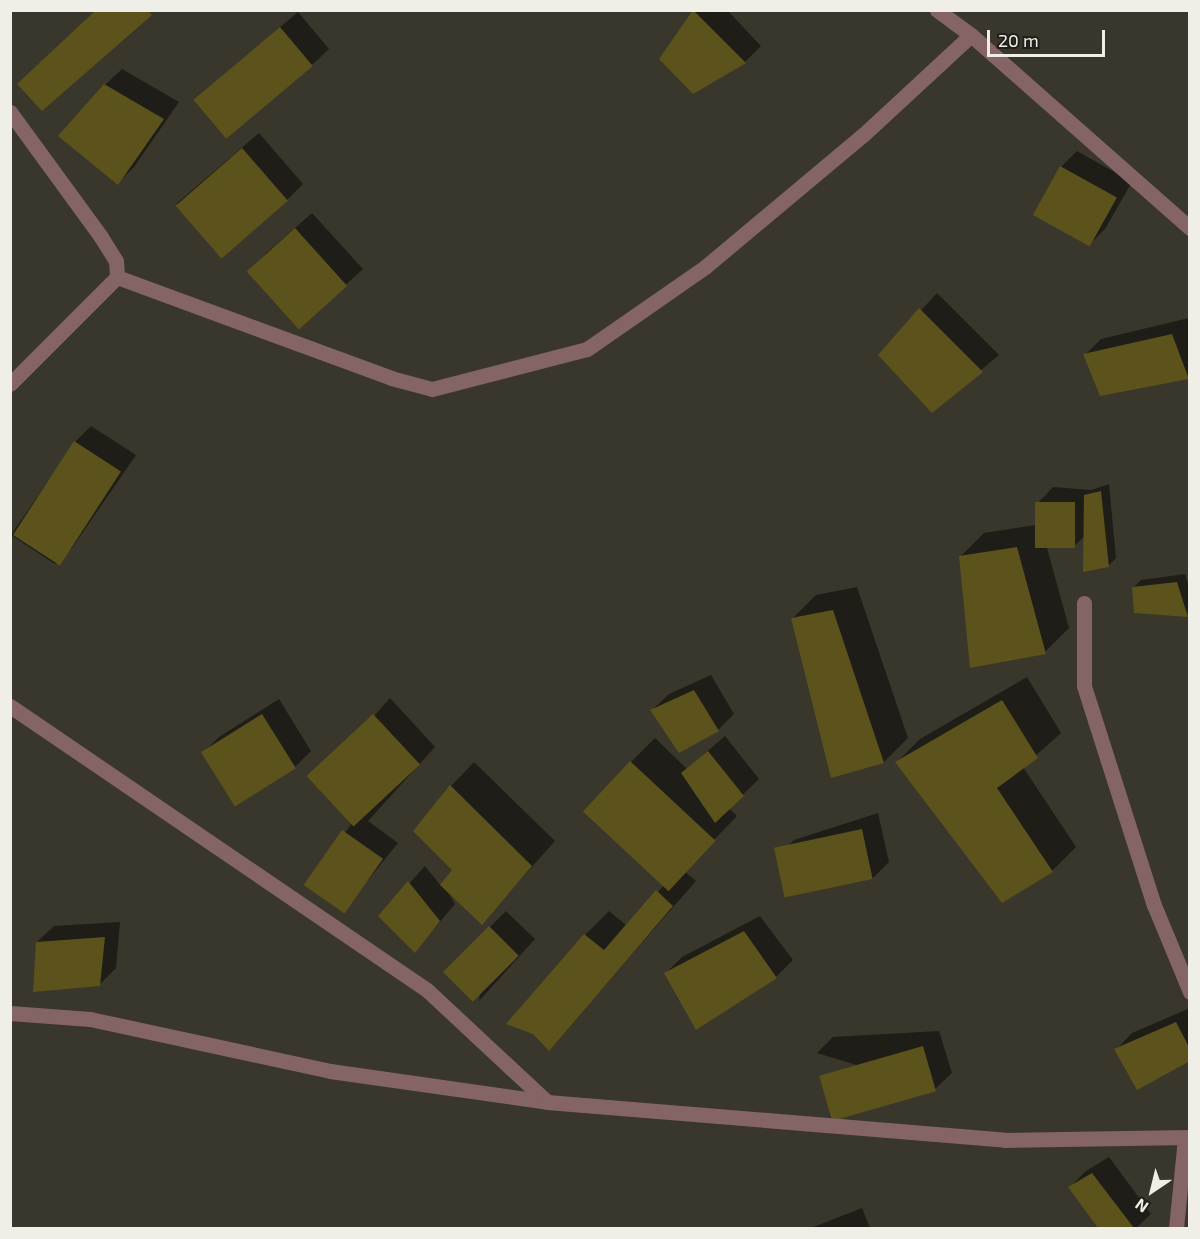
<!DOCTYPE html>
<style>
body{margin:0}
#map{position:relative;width:1200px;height:1239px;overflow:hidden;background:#39372b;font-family:"Exo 2",sans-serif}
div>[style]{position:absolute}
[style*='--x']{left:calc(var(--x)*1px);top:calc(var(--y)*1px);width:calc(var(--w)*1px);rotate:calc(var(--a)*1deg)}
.shadow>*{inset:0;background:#0007}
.building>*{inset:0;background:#5c521b;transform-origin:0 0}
.street>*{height:15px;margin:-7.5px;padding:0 7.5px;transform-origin:7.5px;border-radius:7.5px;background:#856466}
span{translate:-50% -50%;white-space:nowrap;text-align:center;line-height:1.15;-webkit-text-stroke:6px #1f1e19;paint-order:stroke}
.frame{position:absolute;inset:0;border:12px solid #f0efe7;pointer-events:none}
.north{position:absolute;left:1122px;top:1161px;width:60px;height:60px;-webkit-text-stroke:4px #1f1e19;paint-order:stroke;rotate:215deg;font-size:16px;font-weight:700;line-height:24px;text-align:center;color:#f0efe7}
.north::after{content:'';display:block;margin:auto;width:21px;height:27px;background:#f0efe7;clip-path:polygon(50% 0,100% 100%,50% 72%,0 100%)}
.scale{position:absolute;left:987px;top:30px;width:118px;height:27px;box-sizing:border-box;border:3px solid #f0efe7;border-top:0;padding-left:8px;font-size:18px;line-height:21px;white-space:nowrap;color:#f0efe7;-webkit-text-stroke:4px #1f1e19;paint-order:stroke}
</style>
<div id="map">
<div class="shadow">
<i style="clip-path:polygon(695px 10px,727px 10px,761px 46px,745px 62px,693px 92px,660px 59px)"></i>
<i style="clip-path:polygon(298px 12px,329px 49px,312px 65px,195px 99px)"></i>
<i style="clip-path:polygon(122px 69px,179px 102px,134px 167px,118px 183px,105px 85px)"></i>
<i style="clip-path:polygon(259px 133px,303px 184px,287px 200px,176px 204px)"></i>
<i style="clip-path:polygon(1077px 151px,1132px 182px,1105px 229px,1089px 245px,1061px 167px)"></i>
<i style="clip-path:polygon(312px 213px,363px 269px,298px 328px,264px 255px)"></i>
<i style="clip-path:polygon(937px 293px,999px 355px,932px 411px,880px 355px)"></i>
<i style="clip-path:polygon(1189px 318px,1188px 377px,1085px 355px,1101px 339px)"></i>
<i style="clip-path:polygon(91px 426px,136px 455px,72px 548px,55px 564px,11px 535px,75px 442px)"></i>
<i style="clip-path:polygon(1109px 484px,1116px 558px,1108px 566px,1085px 536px,1074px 546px,1047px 548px,1069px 628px,1045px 652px,960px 557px,984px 533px,1036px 525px,1037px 504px,1053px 487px,1091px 490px)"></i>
<i style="clip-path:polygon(1185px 574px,1190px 590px,1187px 615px,1133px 588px,1141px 580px)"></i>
<i style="clip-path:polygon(857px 587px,908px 738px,884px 762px,832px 776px,792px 619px,816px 595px)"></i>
<i style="clip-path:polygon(711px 675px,734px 714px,718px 730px,652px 710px,669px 694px)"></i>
<i style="clip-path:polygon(1027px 677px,1061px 733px,1023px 767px,1076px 847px,1052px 871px,1003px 901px,897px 762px,920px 739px)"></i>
<i style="clip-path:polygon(390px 698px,435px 747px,368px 821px,398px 843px,343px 911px,306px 885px,356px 818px,315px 782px)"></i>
<i style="clip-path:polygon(279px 699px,311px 751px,295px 767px,203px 753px,219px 737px)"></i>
<i style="clip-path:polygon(725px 736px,759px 779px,729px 808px,737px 816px,684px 871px,696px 881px,549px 1049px,585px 935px,609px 911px,627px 926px,667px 882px,631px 762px,655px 738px,687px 769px)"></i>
<i style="clip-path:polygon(474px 762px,555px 841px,482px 923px,445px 887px,455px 904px,415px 951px,380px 916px,425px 866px,441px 886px,454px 870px,451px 786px)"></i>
<i style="clip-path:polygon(878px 813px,889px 862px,873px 878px,778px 856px,794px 840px)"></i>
<i style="clip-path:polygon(506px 911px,535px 939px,479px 1001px,490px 927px)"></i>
<i style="clip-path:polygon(760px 916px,793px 960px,776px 977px,697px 1028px,665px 974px,682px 957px)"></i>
<i style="clip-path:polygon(120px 922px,116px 968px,100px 984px,37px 942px,54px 926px)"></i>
<i style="clip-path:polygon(1190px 1008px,1190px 1060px,1116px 1050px,1132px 1033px)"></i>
<i style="clip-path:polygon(939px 1031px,952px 1073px,935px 1089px,817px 1053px,833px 1037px)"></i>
<i style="clip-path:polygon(1109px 1157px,1151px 1214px,1136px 1228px,1100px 1228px,1070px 1187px,1086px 1171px)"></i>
<i style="clip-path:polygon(862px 1208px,870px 1228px,811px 1228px)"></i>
</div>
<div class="building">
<i style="clip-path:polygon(96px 10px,146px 10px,152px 15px,42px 111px,17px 84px)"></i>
<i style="clip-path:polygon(693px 10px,746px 63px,693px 94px,659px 59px)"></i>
<i style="left:280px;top:27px;width:51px;height:113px;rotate:50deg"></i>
<i style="clip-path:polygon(104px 84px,164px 119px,118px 185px,58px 136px)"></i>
<i style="left:242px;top:148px;width:70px;height:88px;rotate:49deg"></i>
<i style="left:1060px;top:166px;width:65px;height:56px;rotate:29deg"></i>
<i style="left:295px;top:228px;width:78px;height:65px;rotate:48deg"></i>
<i style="clip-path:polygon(919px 308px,983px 372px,932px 413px,878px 355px)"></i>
<i style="clip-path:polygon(1172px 334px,1189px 379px,1100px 396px,1083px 354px)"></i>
<i style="left:74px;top:441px;width:56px;height:112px;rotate:33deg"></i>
<i style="clip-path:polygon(1101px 491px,1109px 567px,1083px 572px,1084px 495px)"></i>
<i style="left:1075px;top:502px;width:46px;height:40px;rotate:90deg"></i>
<i style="clip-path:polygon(1017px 547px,1046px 654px,970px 668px,959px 556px)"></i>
<i style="clip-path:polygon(1177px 582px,1188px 617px,1134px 613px,1132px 587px)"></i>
<i style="clip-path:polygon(833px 610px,884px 763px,831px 778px,791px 618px)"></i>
<i style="clip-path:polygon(694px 690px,719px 731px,679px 753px,650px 710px)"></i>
<i style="clip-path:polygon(1002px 700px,1038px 758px,997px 788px,1053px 872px,1002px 903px,895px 762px)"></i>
<i style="left:262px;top:714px;width:64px;height:72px;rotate:58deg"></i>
<i style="left:373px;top:714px;width:69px;height:91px;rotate:47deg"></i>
<i style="clip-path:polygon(708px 751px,744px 796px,715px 823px,681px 773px)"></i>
<i style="left:630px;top:761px;width:117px;height:69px;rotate:43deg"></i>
<i style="clip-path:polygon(450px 785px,532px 866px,482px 925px,440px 885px,452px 870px,413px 831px)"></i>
<i style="left:862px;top:829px;width:51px;height:90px;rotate:78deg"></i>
<i style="left:342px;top:830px;width:50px;height:67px;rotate:35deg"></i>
<i style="clip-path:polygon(408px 881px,440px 921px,415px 953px,378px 916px)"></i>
<i style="clip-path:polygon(656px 890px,673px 906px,549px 1051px,533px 1034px,506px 1024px,584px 934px,604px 950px)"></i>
<i style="left:489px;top:926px;width:42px;height:65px;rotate:45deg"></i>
<i style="clip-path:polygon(744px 931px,777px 978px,696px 1030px,664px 973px)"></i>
<i style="clip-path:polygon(105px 937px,100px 986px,33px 992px,36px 942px)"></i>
<i style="clip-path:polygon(1176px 1022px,1190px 1049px,1190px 1061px,1137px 1090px,1114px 1049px)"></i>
<i style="left:923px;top:1046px;width:47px;height:108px;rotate:74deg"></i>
<i style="clip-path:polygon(1092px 1173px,1134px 1228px,1098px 1228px,1068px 1187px)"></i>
</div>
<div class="street">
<i style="--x:937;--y:10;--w:42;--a:36.3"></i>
<i style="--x:971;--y:35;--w:292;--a:41.4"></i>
<i style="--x:10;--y:112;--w:155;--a:53.9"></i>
<i style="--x:101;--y:237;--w:28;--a:58"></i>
<i style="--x:116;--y:261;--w:16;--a:86"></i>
<i style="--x:117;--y:277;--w:151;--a:135"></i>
<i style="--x:117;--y:277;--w:292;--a:20.2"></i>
<i style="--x:391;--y:378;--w:42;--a:15"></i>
<i style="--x:432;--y:389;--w:160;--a:-14.5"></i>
<i style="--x:587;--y:349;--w:144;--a:-34.8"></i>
<i style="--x:705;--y:267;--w:206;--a:-39.9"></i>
<i style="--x:863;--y:135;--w:147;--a:-42.8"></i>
<i style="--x:1084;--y:603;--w:83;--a:90"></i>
<i style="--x:1084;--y:686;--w:230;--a:72.3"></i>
<i style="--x:1154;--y:905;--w:94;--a:67.5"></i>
<i style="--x:10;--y:706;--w:505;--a:34.26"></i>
<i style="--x:427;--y:990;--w:164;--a:43"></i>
<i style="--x:10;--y:1013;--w:80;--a:4.3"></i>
<i style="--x:90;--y:1019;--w:246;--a:12.2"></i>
<i style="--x:330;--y:1071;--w:219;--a:8.1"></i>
<i style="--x:547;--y:1102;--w:460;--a:4.7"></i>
<i style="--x:1005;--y:1140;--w:185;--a:-0.9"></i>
<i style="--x:1176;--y:1228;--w:90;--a:-84.3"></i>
</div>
<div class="frame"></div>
<div class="north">N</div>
<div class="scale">20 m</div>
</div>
